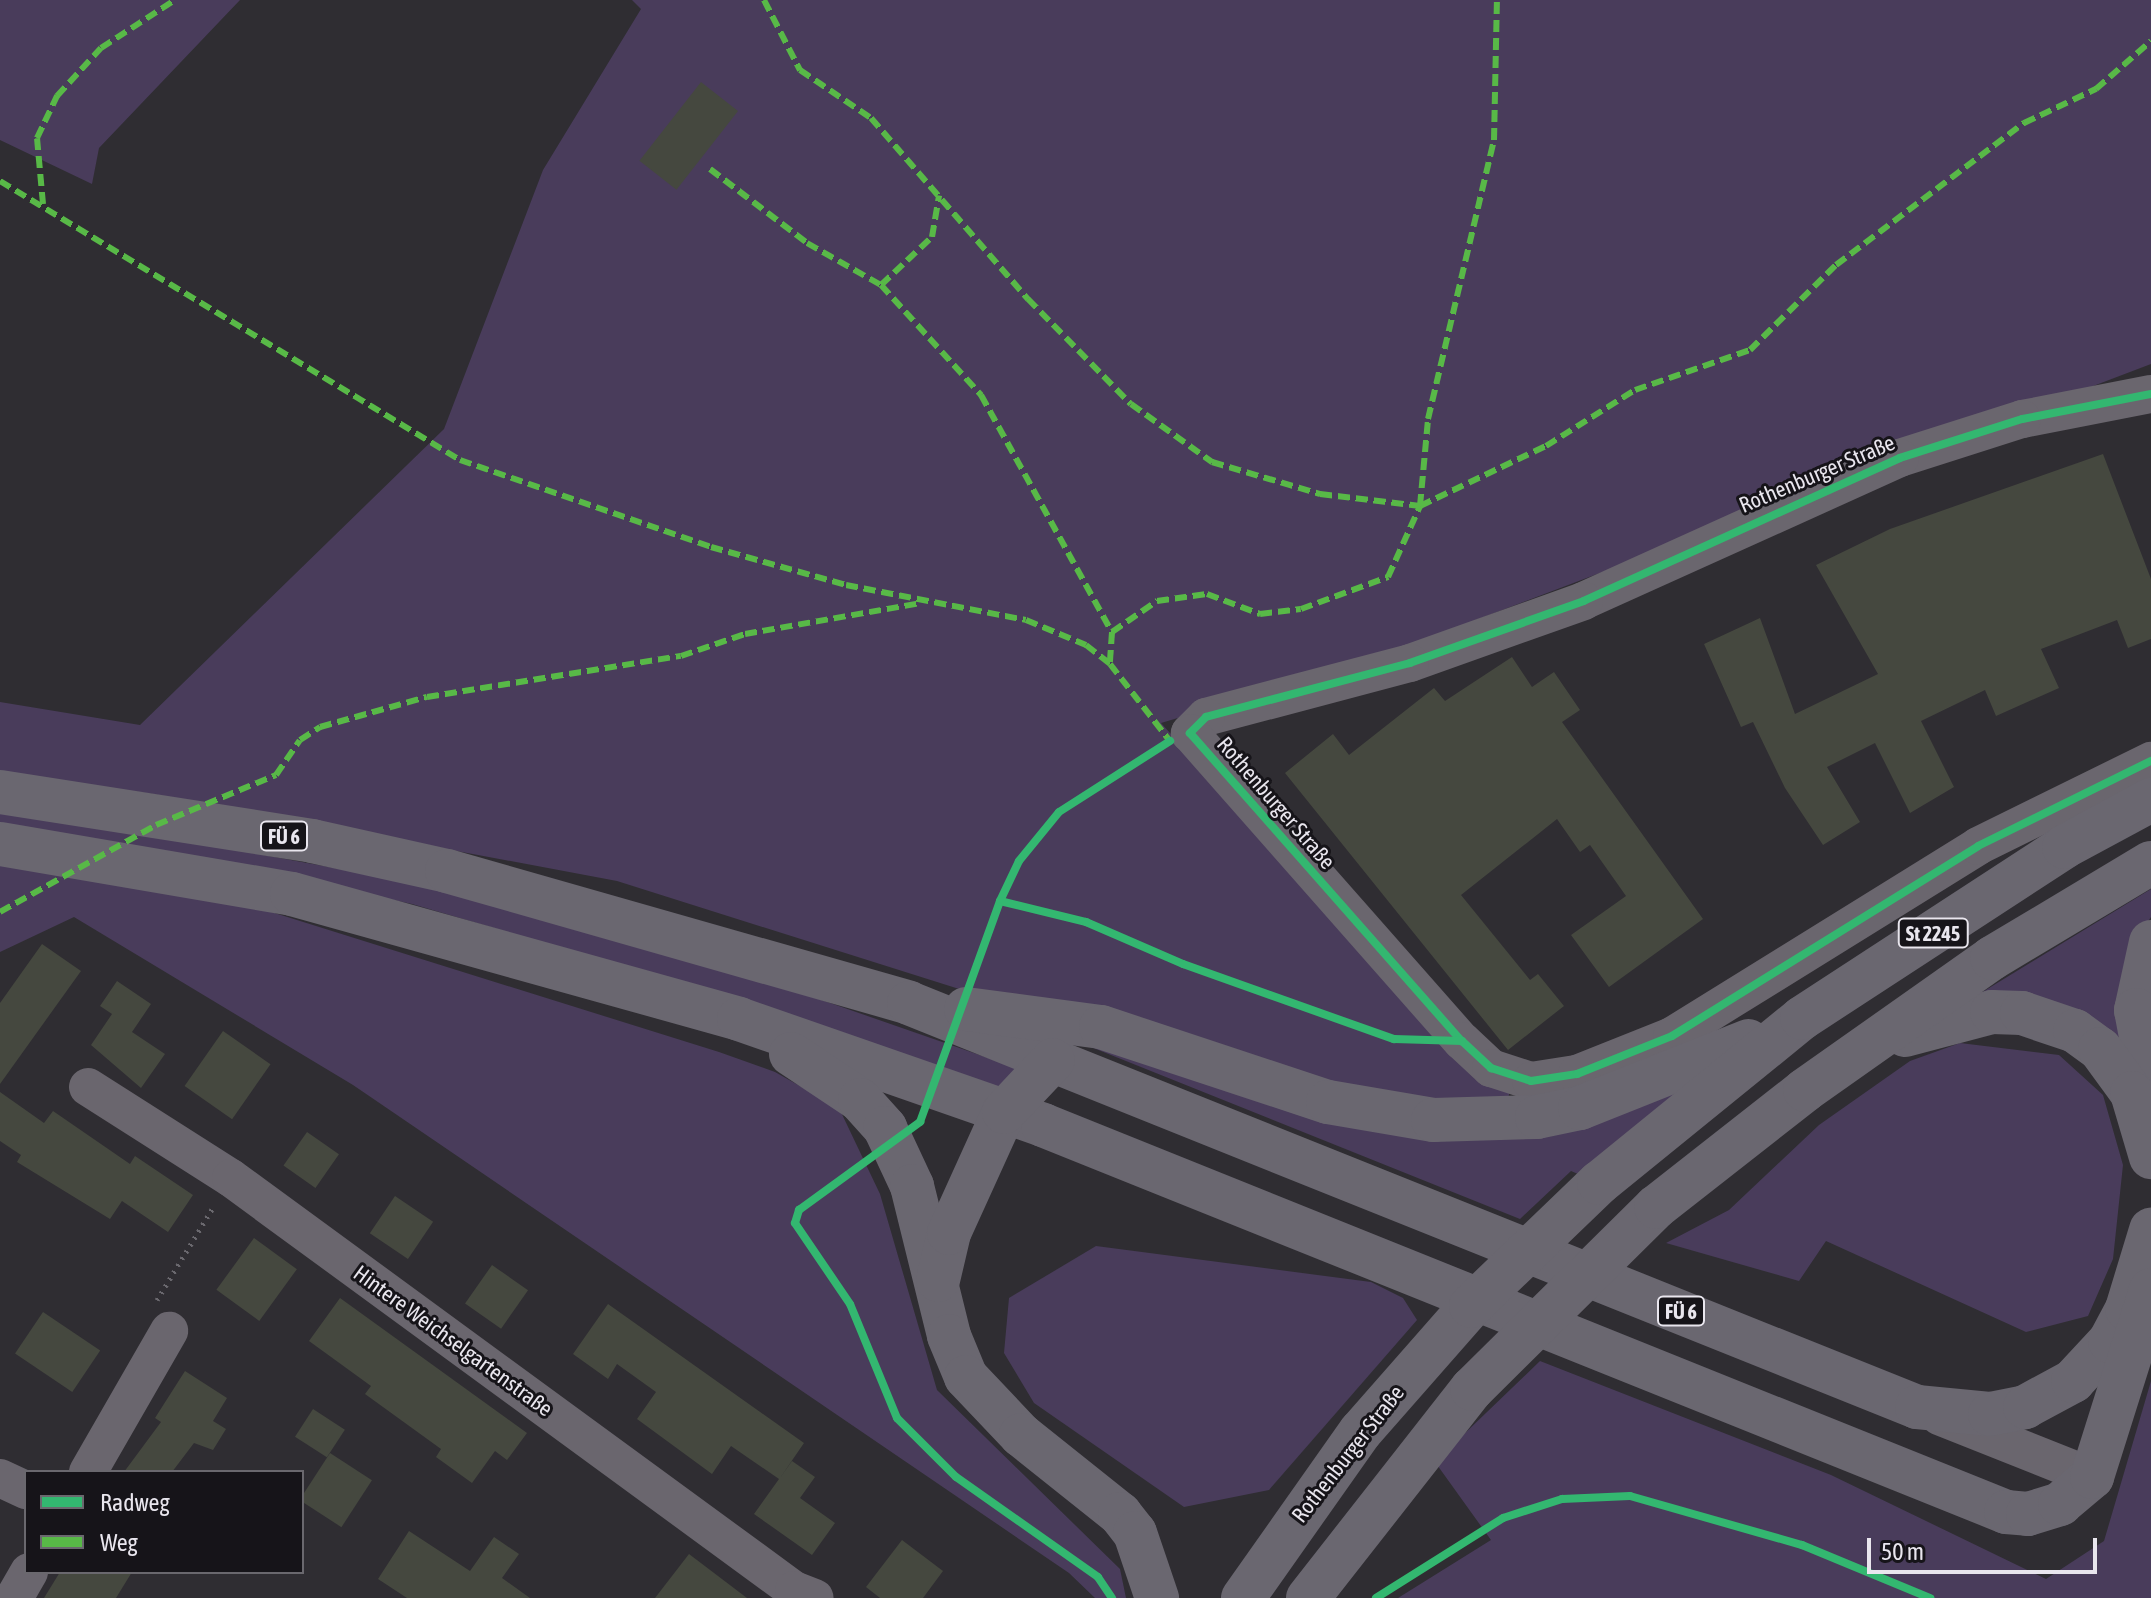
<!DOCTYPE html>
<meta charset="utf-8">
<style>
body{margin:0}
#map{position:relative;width:2151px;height:1598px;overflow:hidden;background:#2f2d32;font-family:"Asap Condensed",sans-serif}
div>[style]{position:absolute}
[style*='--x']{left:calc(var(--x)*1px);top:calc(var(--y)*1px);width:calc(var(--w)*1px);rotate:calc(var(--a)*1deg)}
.green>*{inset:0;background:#493c5b}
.building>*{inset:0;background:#45483f;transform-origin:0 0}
.path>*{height:5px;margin-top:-2.5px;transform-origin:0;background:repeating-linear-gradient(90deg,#6a686e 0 2px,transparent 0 8px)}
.minor>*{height:38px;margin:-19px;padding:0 19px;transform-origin:19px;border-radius:19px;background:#6a666e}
.major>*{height:44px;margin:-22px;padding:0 22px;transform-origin:22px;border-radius:22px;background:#6a6770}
.quiet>*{height:6px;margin-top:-3px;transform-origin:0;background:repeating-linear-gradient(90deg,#58b947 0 12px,transparent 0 18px)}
.cycleway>*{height:8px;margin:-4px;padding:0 4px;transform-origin:4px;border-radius:4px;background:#33b770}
span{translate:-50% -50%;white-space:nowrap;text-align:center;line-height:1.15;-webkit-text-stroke:6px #161419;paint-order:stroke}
.shield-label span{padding:2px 6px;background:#161419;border:2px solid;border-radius:6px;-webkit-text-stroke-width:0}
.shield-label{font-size:20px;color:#e9e6ee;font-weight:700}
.street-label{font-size:22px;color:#e9e6ee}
.legend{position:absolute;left:24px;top:1470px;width:280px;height:104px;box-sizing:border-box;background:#161419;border:2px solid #6a686e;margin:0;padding:10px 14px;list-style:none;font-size:24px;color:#e9e6ee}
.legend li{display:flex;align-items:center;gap:16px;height:40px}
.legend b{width:40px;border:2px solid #6a686e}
.scale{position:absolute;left:1867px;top:1538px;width:230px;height:36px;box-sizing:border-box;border:4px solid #e9e6ee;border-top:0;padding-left:10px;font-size:24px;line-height:28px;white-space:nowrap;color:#e9e6ee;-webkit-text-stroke:6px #161419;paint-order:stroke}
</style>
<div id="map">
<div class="green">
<i style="clip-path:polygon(0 0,240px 0,99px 148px,92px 184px,0 140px)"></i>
<i style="clip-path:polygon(632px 0,2151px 0,2151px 364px,1360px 664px,1161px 723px,1482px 1081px,1510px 1090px,1506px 1108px,1426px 1108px,975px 994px,617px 881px,153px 794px,0 773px,0 702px,140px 725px,444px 429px,543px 170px,641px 9px)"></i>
<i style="clip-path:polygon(0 807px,422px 884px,744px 973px,1017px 1068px,1002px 1089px,736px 999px,412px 904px,247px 868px,0 827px)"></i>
<i style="clip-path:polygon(0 862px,265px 910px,719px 1052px,775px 1072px,839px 1108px,880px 1194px,937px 1390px,1120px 1569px,1126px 1598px,1095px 1598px,1069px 1573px,353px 1085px,74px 917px,0 952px)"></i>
<i style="clip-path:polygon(2151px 889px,2151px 917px,2133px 945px,2128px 1051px,1976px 996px)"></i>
<i style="clip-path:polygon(1076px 1041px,1321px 1112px,1687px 1085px,1578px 1174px,1571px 1171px,1520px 1219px)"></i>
<i style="clip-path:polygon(1960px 1043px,2059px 1055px,2103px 1095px,2123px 1165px,2113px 1259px,2088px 1316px,2026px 1332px,1826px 1241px,1799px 1281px,1666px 1243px,1729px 1210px,1819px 1125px,1910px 1061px)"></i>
<i style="clip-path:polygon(1096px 1246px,1371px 1282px,1403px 1298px,1417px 1320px,1269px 1490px,1184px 1507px,1034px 1403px,1004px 1353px,1009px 1298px)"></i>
<i style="clip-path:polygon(1540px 1361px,1831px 1475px,2046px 1579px,2104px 1541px,2151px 1381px,2151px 1598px,1398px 1598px,1491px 1540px,1435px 1462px)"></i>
</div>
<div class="building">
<i style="left:701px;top:82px;width:47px;height:100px;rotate:38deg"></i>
<i style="clip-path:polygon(2103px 454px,2151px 579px,2151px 639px,2128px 648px,2117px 620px,2041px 649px,2059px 688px,1996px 716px,1985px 690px,1921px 721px,1954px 787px,1910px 813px,1875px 743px,1827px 767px,1860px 822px,1823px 845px,1785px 788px,1753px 722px,1741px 727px,1704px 644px,1760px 618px,1795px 714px,1878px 674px,1816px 565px,1890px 529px)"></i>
<i style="clip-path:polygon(1512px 657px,1532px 687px,1554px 672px,1580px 710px,1562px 722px,1703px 919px,1609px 987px,1571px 935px,1626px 896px,1590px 845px,1580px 852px,1557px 819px,1461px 895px,1530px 980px,1538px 974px,1564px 1006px,1508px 1050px,1285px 773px,1333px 734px,1349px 755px,1434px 688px,1445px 701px)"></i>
<i style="clip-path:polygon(42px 944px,81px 971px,0 1084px,0 1003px)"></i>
<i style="clip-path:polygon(117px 981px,151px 1004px,132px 1032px,165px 1054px,141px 1088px,91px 1045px,112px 1014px,100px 1006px)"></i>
<i style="left:223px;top:1031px;width:58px;height:67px;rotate:35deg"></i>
<i style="clip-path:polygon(0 1092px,44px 1123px,53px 1111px,130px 1164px,135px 1156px,193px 1195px,168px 1232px,122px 1201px,110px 1219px,17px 1162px,21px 1155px,0 1141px)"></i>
<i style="left:307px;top:1132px;width:39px;height:41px;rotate:35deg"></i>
<i style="left:395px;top:1196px;width:46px;height:45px;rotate:34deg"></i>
<i style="left:254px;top:1238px;width:53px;height:64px;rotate:36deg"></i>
<i style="left:492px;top:1265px;width:44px;height:47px;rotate:35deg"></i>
<i style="clip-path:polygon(340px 1298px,527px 1433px,507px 1460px,495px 1451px,472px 1483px,436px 1457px,441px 1449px,365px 1394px,371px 1386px,309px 1341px)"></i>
<i style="clip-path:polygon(608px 1304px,804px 1443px,780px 1478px,792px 1461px,815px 1477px,800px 1498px,835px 1523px,812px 1555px,754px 1514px,779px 1479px,731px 1446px,712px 1474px,637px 1419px,656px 1392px,617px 1364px,608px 1379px,573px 1354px)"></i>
<i style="left:43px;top:1312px;width:69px;height:50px;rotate:34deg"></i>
<i style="clip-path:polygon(185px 1371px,227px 1398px,213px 1421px,226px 1429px,213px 1450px,194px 1443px,172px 1472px,124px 1472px,161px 1422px,155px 1418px)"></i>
<i style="left:313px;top:1409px;width:38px;height:33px;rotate:33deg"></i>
<i style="left:330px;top:1453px;width:50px;height:56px;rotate:33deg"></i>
<i style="clip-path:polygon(409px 1531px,470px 1571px,494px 1537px,519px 1554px,502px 1578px,530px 1598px,407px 1598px,378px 1579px)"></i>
<i style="clip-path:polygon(902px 1540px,943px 1571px,923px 1598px,880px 1598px,866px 1587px)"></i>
<i style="clip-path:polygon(689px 1554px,747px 1598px,655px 1598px)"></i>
<i style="clip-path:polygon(60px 1572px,132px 1572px,116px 1598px,44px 1598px)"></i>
</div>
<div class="path">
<i style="--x:157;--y:1300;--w:110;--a:-58.8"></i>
</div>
<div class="minor">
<i style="--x:2151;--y:394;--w:131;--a:169"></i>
<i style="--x:2022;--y:419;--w:128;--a:162.3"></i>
<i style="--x:1900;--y:458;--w:347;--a:155.7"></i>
<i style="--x:1584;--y:601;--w:185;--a:160.4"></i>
<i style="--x:1410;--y:663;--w:211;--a:165.2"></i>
<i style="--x:1206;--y:717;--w:23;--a:135"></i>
<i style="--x:1190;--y:733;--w:411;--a:48.6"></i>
<i style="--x:1462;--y:1041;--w:40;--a:43"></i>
<i style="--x:1491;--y:1068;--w:42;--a:18"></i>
<i style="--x:1531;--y:1081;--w:47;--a:-8.7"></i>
<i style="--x:1577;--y:1074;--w:102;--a:-21.8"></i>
<i style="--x:1672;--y:1036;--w:360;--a:-31.8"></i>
<i style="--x:1978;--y:846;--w:193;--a:-26.2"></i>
<i style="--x:88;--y:1087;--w:169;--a:32.5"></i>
<i style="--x:231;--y:1178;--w:698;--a:36.2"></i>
<i style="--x:794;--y:1590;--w:22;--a:21"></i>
<i style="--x:1939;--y:1416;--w:165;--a:21.7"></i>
<i style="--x:88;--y:1472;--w:163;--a:-60.1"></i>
<i style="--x:0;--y:1478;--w:29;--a:25"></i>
<i style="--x:14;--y:1598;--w:30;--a:-60"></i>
</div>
<div class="major">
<i style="--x:0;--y:792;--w:316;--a:8.9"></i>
<i style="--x:312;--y:841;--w:138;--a:12.5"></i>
<i style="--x:447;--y:871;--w:480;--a:15.9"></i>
<i style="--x:909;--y:1003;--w:1086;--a:21.84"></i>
<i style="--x:1917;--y:1407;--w:73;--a:5.5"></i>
<i style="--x:1990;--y:1414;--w:36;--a:-11"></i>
<i style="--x:2025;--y:1407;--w:55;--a:-28.4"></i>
<i style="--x:2073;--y:1381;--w:54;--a:-47.2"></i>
<i style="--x:2110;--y:1341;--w:36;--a:-62"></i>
<i style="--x:2127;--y:1309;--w:83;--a:-73.1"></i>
<i style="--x:0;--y:844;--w:296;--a:9.7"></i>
<i style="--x:292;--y:894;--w:464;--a:15.6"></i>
<i style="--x:739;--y:1019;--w:322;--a:19.2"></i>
<i style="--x:1043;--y:1125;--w:1038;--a:21.89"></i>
<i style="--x:2006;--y:1512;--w:22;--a:5"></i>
<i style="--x:2028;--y:1514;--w:34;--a:-17"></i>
<i style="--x:2060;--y:1504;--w:42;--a:-40.2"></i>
<i style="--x:2092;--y:1477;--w:196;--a:-72.5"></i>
<i style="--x:2151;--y:942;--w:70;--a:102.4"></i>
<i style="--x:2136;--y:1010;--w:81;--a:79.4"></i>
<i style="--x:966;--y:1009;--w:136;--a:7.6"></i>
<i style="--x:1101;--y:1027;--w:239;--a:18.3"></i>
<i style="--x:1328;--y:1102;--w:107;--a:9.7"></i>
<i style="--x:1433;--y:1120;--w:104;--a:-1.7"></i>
<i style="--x:1537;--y:1117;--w:44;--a:-11.8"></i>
<i style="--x:1580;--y:1108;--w:181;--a:-21.7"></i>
<i style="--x:1905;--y:1035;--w:90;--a:-14.8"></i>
<i style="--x:1992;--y:1012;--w:30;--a:2"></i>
<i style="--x:2022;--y:1013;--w:56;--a:18.8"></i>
<i style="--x:2075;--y:1031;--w:31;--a:36"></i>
<i style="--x:2100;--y:1049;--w:54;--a:54"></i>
<i style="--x:2132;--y:1093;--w:67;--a:73.5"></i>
<i style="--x:791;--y:1054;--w:83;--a:33.7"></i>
<i style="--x:860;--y:1100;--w:38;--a:48"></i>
<i style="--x:885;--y:1128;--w:64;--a:65"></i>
<i style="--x:912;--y:1186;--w:154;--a:76.1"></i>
<i style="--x:949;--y:1336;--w:44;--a:67.5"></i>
<i style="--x:966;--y:1377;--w:80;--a:46.5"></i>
<i style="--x:1021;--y:1435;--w:127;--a:38.6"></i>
<i style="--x:1120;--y:1514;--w:24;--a:52"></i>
<i style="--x:1135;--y:1533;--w:69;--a:71.3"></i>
<i style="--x:938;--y:1280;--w:48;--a:-76.8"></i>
<i style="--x:949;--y:1233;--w:133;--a:-65.6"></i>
<i style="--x:1004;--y:1112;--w:71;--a:-46.7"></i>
<i style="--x:1243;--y:1598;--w:204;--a:-54.8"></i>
<i style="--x:1361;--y:1431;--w:167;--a:-48.7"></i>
<i style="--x:1471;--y:1306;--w:178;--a:-43.9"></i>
<i style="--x:1599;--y:1183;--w:262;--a:-39.1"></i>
<i style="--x:1802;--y:1018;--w:313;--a:-33.1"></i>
<i style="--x:2064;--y:847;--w:99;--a:-28.4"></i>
<i style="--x:1308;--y:1598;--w:266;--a:-51.9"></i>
<i style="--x:1472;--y:1389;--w:259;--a:-44.7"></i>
<i style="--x:1656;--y:1207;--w:189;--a:-38.1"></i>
<i style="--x:1805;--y:1090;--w:229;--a:-35.2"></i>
<i style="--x:1992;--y:958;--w:185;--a:-30.9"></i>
</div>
<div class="quiet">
<i style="--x:764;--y:0;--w:79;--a:62.8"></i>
<i style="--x:800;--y:70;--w:86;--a:34.1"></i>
<i style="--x:871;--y:118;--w:240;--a:49.1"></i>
<i style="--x:1028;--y:299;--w:147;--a:45.6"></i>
<i style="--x:1131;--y:404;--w:100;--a:35.6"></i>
<i style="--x:1212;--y:462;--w:113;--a:16.5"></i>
<i style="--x:1320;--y:494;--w:101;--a:6.8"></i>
<i style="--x:1420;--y:506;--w:140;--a:-25.5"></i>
<i style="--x:1546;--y:446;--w:105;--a:-32.2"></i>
<i style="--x:1635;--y:390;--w:122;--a:-19.2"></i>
<i style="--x:1750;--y:350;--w:121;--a:-44.7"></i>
<i style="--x:1836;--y:265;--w:236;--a:-37.1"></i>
<i style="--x:2024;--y:123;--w:80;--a:-25.3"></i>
<i style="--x:2096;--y:89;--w:73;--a:-41.1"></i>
<i style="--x:710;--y:169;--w:122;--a:37.3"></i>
<i style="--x:807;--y:243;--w:85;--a:29.6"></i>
<i style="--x:881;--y:285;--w:149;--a:47.7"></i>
<i style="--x:981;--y:395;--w:271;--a:61.1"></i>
<i style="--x:1112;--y:632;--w:32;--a:94"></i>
<i style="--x:0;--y:181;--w:538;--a:31.24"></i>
<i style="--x:460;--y:460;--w:266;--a:19.1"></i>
<i style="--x:711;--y:547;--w:140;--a:15.7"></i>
<i style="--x:846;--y:585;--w:183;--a:11"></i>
<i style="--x:1026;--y:620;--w:65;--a:22.6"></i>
<i style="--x:1086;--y:645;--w:31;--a:38"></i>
<i style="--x:1110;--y:664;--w:98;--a:52.1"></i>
<i style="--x:43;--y:204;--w:66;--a:-95.2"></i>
<i style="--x:37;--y:138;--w:47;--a:-64.5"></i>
<i style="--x:57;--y:96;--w:65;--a:-47.5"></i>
<i style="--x:101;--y:48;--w:88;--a:-33"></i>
<i style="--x:881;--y:285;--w:70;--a:-43.3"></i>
<i style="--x:932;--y:237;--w:42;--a:-80.3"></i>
<i style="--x:1112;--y:632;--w:55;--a:-34.6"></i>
<i style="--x:1157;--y:601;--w:50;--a:-8"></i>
<i style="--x:1207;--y:594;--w:57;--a:20.7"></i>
<i style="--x:1260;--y:614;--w:41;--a:-7"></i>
<i style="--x:1301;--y:609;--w:93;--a:-20.2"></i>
<i style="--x:1388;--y:577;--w:78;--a:-65.7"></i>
<i style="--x:1420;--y:506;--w:87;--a:-84.7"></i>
<i style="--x:1428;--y:419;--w:287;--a:-76.7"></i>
<i style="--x:1494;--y:140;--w:140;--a:-88.8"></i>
<i style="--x:0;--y:912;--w:179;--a:-29.1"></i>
<i style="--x:156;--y:825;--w:130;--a:-22.6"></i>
<i style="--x:276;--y:775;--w:42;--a:-55.6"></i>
<i style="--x:300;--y:740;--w:24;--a:-33"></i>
<i style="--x:320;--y:727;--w:111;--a:-15.7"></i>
<i style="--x:427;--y:697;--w:257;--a:-9.2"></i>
<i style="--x:681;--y:656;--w:68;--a:-19"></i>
<i style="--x:745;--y:634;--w:178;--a:-10"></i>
</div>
<div class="cycleway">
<i style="--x:2151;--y:394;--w:131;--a:169"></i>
<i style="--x:2022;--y:419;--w:128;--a:162.3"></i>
<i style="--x:1900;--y:458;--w:347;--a:155.7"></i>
<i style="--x:1584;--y:601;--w:185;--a:160.4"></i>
<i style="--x:1410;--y:663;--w:211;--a:165.2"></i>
<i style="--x:1206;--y:717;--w:23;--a:135"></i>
<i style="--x:1190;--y:733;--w:411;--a:48.6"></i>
<i style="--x:1462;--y:1041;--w:40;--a:43"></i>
<i style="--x:1491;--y:1068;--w:42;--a:18"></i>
<i style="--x:1531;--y:1081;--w:47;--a:-8.7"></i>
<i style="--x:1577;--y:1074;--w:102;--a:-21.8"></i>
<i style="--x:1672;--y:1036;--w:360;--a:-31.8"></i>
<i style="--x:1978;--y:846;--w:193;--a:-26.2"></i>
<i style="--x:1000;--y:901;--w:44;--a:-64.6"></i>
<i style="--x:1019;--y:861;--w:63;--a:-50.8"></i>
<i style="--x:1059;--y:812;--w:132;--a:-32.6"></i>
<i style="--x:1112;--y:1598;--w:25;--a:-124"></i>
<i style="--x:1098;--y:1577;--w:174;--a:-144.8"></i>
<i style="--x:956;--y:1477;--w:83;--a:-135"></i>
<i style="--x:897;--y:1418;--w:123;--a:-112.4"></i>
<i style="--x:850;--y:1304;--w:98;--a:-124.2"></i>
<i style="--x:795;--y:1223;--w:14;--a:-73"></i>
<i style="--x:799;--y:1210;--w:150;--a:-36"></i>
<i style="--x:920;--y:1122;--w:235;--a:-70.1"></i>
<i style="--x:1000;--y:901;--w:89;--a:13.7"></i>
<i style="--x:1086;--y:922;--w:106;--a:23.4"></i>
<i style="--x:1183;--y:964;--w:224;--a:19.6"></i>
<i style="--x:1394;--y:1039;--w:68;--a:1.7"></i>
<i style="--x:1376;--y:1598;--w:150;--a:-32.2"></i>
<i style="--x:1503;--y:1518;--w:62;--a:-17.9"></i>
<i style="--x:1562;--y:1499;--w:68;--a:-2.5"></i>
<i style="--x:1630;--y:1496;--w:179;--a:15.9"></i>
<i style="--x:1802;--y:1545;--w:139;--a:22.5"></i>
</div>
<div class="shield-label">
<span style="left:284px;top:836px">FÜ 6</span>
<span style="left:1933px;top:933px">St 2245</span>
<span style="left:1681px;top:1311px">FÜ 6</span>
</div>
<div class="street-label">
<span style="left:1817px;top:474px;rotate:-23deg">Rothenburger Straße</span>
<span style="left:1276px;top:803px;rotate:49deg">Rothenburger Straße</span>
<span style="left:453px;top:1341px;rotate:36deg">Hintere Weichselgartenstraße</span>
<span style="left:1348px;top:1454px;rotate:-52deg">Rothenburger Straße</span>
</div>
<ul class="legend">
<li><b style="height:10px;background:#33b770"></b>Radweg</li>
<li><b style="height:10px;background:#58b947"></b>Weg</li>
</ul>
<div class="scale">50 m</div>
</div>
